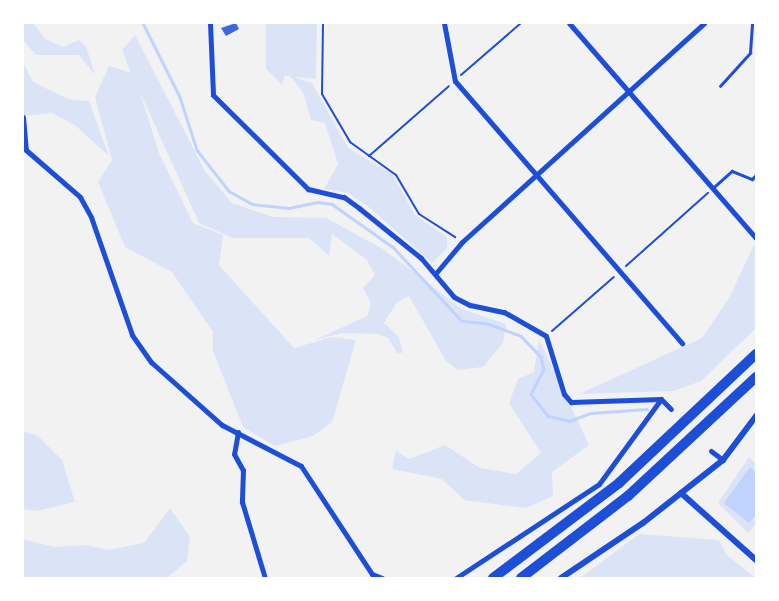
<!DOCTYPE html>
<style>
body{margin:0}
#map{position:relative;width:779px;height:601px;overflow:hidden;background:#f2f2f2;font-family:"Alegreya Sans",sans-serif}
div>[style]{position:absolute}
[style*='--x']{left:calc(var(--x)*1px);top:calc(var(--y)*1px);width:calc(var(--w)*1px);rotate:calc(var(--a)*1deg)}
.green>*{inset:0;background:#dbe4f7}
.water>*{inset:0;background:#bfd3fe}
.stream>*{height:2.5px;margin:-1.25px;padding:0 1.25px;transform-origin:1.25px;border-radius:1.25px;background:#bfd3fe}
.building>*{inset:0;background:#3d67dc}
.path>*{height:2px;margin:-1px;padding:0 1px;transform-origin:1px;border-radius:1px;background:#1d4ed8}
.service>*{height:2.5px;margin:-1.25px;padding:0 1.25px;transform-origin:1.25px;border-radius:1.25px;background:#1d4ed8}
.minor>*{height:5px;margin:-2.5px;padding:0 2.5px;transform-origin:2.5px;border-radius:2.5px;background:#1d4ed8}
.tertiary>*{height:6px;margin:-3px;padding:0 3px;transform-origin:3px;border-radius:3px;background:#1d4ed8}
.motorway>*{height:10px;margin:-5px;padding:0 5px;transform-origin:5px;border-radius:5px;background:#1d4ed8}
span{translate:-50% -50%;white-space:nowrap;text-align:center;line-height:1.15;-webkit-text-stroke:5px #fff;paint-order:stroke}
.frame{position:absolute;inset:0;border:24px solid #fff;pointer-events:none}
</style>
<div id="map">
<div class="green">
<i style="clip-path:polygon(23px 23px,33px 23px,45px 39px,63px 47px,79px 40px,86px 46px,95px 75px,79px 55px,36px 55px,23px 40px)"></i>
<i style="clip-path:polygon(266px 23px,317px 23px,316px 79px,294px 77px,312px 83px,348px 148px,392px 174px,415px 215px,447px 237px,447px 248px,432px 263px,370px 208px,348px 193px,324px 189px,338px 164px,325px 123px,311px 120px,303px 92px,290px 76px,285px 76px,282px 85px,266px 69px)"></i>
<i style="clip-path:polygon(135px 35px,205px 171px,232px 203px,273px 217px,326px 218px,383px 249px,462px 309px,506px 324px,503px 343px,483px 367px,458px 370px,446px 361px,409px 296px,397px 302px,384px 323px,399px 337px,403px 352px,398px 354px,388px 338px,378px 334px,342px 333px,315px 340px,367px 316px,371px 303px,363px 288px,375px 275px,367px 260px,332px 234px,329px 256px,309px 238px,233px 238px,199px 223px,140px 92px,159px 153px,193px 223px,223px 235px,219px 265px,294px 348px,332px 337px,356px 340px,332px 422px,313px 436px,275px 446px,243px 427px,213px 351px,213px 332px,172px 272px,125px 247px,98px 182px,112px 160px,95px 97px,109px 66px,131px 73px,122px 50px)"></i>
<i style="clip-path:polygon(23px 62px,33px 82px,68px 99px,89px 101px,109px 156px,76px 126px,52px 113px,23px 116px)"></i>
<i style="clip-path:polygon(756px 241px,756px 328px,701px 381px,674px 391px,579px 394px,702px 338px,729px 298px)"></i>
<i style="clip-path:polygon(539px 339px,589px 445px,552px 472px,553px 496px,526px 508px,464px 500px,442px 479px,392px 469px,396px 451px,409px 459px,445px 445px,480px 468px,516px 474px,541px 453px,509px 403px,518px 379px,534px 372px)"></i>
<i style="clip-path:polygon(23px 431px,38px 436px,62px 460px,75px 502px,37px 511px,23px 509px)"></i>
<i style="clip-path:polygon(749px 457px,756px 464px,756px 524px,748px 533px,718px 503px)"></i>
<i style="clip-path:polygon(170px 508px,190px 537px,187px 561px,167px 578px,23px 578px,23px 536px,25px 540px,55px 547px,85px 545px,108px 550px,144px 543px)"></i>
<i style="clip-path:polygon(639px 534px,719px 540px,727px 555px,756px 578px,580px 578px)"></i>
</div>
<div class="water">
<i style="clip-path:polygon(750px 467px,756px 473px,756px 515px,749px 523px,724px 503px)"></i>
</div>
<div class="stream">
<i style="--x:143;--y:23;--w:83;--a:63.4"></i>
<i style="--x:180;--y:97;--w:56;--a:72.2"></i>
<i style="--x:197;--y:150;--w:52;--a:52"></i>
<i style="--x:229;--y:191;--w:26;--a:29"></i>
<i style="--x:252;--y:204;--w:37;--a:6"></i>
<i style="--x:289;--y:208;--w:30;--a:-12"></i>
<i style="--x:318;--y:202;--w:14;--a:8"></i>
<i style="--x:332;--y:204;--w:75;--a:35.2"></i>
<i style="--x:393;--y:247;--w:101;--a:47"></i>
<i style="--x:462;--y:321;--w:24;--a:5"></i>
<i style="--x:486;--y:323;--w:37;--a:20"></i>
<i style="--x:521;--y:336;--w:29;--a:46"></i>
<i style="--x:541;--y:357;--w:12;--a:76"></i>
<i style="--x:544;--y:369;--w:28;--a:117"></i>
<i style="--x:531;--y:394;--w:28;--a:52"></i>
<i style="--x:548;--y:416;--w:22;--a:13"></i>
<i style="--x:569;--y:421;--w:23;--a:-20"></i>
<i style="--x:591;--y:413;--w:56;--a:-4.1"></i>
</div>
<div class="building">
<i style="clip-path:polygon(236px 23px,239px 29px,226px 36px,221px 28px)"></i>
</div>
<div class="path">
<i style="--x:323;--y:23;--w:71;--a:90.8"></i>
<i style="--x:322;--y:94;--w:56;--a:59.7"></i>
<i style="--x:350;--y:142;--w:57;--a:35.7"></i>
<i style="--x:396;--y:175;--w:45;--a:59.5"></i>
<i style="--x:419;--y:214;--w:43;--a:32.6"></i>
<i style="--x:461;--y:75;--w:79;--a:-40.9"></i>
<i style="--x:369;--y:156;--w:106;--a:-41.2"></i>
<i style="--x:626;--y:266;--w:110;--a:-41.7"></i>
<i style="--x:552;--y:331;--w:82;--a:-41.1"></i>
</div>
<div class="service">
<i style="--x:720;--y:86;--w:45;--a:-47.7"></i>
<i style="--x:750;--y:53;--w:30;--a:-86"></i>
<i style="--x:714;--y:187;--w:24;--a:-42"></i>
<i style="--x:732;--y:171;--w:22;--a:22"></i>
<i style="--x:752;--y:179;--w:6;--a:-45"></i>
</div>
<div class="minor">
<i style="--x:210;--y:23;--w:72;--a:87.6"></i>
<i style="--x:213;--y:95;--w:134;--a:44.7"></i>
<i style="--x:308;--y:189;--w:37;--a:13"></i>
<i style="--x:344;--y:197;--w:19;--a:36"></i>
<i style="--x:359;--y:208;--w:80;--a:38.9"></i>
<i style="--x:421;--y:258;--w:51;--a:49.8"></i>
<i style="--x:454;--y:297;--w:18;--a:27"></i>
<i style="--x:470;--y:305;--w:35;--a:12"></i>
<i style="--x:504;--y:312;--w:48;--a:29.7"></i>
<i style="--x:546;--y:336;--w:61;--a:72.8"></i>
<i style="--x:564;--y:394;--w:11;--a:49"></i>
<i style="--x:571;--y:402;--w:90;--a:-1.9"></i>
<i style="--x:661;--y:399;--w:14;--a:45"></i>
<i style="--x:444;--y:23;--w:59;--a:79.3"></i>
<i style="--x:455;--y:81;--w:347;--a:49.1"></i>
<i style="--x:569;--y:23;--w:285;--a:49"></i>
<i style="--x:23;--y:117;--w:33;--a:85"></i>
<i style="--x:26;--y:150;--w:72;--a:41"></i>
<i style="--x:80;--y:197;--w:23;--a:61"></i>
<i style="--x:91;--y:217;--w:125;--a:70.8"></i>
<i style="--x:132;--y:335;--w:33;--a:55"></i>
<i style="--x:151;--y:362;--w:95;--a:41.6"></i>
<i style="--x:222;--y:425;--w:89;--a:27.4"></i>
<i style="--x:301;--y:466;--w:129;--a:56.7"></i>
<i style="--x:372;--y:574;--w:11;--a:22"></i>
<i style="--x:436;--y:273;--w:40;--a:-50"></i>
<i style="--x:462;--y:242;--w:326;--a:-42.1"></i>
<i style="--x:238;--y:432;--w:22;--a:100"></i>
<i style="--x:234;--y:454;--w:18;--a:61"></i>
<i style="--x:243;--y:470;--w:32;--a:92"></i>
<i style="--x:242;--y:502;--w:79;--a:73.2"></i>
<i style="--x:711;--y:451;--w:15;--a:37"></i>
<i style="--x:456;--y:578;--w:171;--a:-33.3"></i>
<i style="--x:599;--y:484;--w:105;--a:-53.9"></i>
</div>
<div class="tertiary">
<i style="--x:681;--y:493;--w:101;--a:41.8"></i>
<i style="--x:561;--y:578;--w:99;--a:-33.9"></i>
<i style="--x:643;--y:523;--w:102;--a:-38.2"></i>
<i style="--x:723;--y:460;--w:55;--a:-53.1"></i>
</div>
<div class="motorway">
<i style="--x:493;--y:578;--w:158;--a:-37"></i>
<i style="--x:619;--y:483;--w:188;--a:-43.3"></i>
<i style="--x:521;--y:578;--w:135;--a:-37.5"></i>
<i style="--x:628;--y:496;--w:175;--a:-42.9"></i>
</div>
<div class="frame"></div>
</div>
